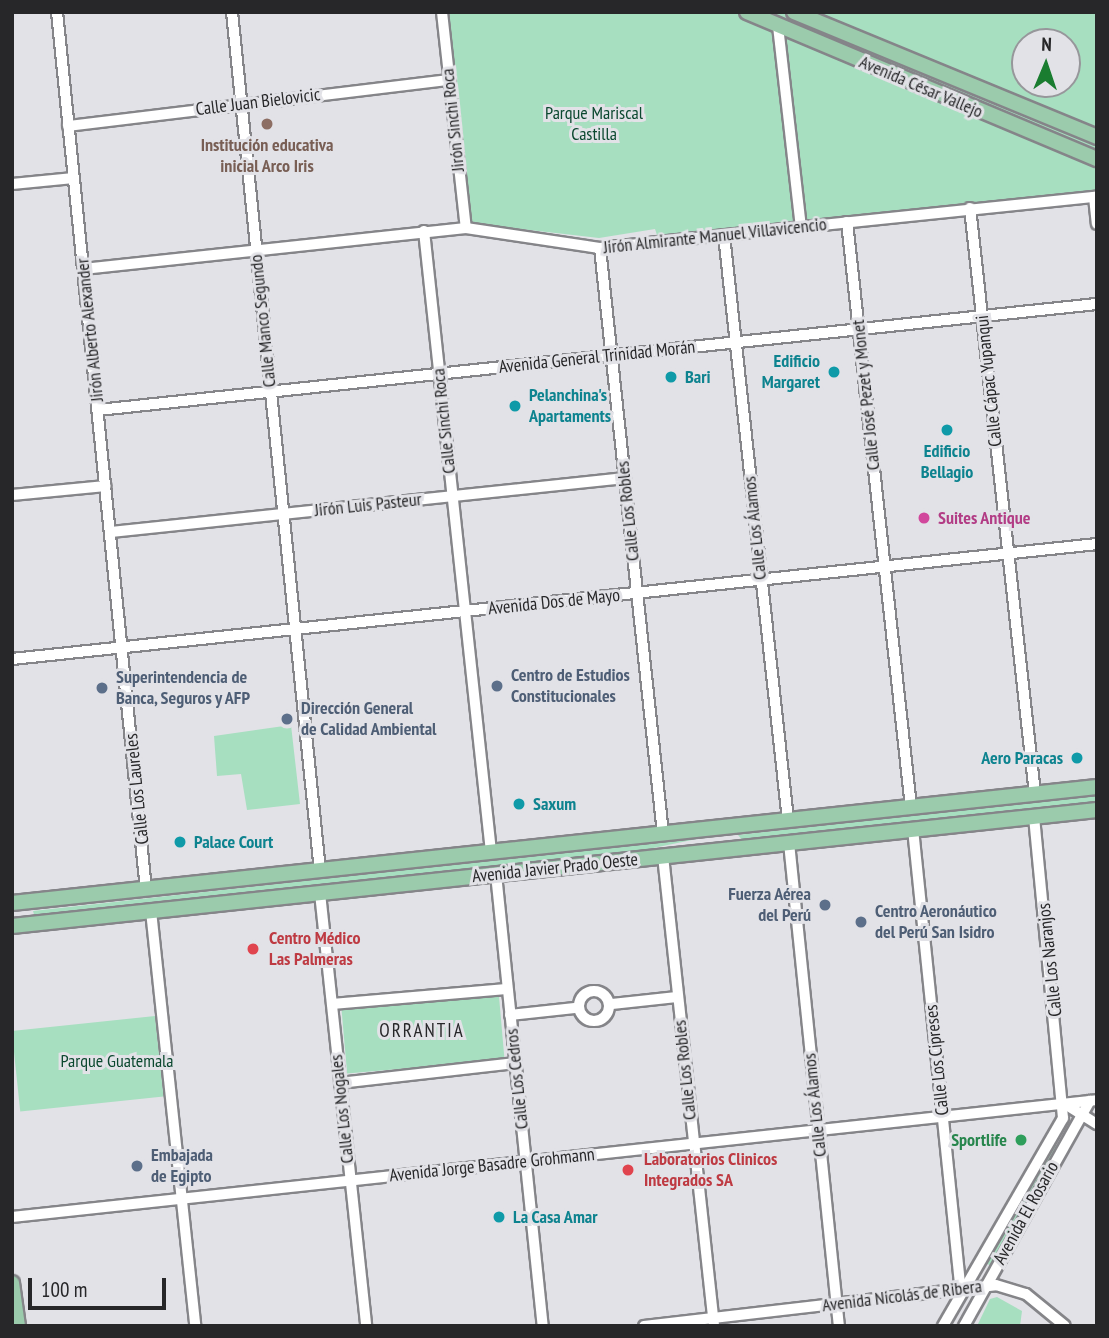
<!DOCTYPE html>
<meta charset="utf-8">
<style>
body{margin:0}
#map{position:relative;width:1109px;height:1338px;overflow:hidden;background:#e2e2e7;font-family:"PT Sans Narrow",sans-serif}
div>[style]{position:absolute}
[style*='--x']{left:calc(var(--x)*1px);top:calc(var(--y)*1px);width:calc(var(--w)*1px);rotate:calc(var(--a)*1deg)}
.green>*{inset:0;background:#a7dfc0;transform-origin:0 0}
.roads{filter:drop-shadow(2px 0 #858589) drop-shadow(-2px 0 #858589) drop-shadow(0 2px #858589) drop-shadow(0 -2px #858589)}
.minor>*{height:10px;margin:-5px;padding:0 5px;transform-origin:5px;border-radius:5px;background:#fff}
.minor>.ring{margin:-5px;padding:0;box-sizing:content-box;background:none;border:10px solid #fff;border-radius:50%}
.major>*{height:14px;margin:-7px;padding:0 7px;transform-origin:7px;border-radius:7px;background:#9bcbac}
.dots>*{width:19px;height:19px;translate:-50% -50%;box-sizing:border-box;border:4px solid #e2e2e7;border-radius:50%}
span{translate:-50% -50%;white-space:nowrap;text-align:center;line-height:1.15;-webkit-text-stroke:6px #e2e2e7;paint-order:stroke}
.street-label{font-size:18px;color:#272729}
.park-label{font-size:18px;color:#0b482f}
.education-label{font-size:18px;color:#785e54;font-weight:700}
.culture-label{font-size:18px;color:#0d838f;font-weight:700}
.right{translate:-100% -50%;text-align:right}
.left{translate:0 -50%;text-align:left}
.hotel-label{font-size:18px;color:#b23c85;font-weight:700}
.service-label{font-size:18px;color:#4e5e75;font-weight:700}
.health-label{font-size:18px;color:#be3a42;font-weight:700}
.leisure-label{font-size:18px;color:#27864d;font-weight:700}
.neighbourhood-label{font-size:19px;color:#272729;letter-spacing:2px}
.frame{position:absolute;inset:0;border:14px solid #272729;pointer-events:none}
.north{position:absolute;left:1011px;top:28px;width:70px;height:70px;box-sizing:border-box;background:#e2e2e7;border:2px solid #97979b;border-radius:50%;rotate:2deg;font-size:19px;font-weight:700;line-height:28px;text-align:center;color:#272729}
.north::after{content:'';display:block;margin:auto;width:24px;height:32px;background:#1a7d30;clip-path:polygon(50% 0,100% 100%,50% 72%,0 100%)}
.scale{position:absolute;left:28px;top:1278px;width:138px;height:32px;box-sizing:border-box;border:4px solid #272729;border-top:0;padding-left:9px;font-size:21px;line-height:24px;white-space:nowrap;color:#272729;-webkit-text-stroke:5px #e2e2e7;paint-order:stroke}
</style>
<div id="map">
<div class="green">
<i style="clip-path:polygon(evenodd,449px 12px,1097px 12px,1097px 195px,725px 232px,657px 235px,655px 229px,599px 238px,469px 223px,449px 12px,1025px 42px,1067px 42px,1067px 84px,1025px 84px,1025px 42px)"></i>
<i style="clip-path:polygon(291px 725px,300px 804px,247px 810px,241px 774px,217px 776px,214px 736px)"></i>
<i style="clip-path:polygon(1097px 794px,1097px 805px,744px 842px,738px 835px)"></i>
<i style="clip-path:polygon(716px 835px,634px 852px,35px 918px,33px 911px)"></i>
<i style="left:498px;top:985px;width:75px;height:158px;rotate:85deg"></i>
<i style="left:155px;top:1016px;width:81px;height:144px;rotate:84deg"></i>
<i style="left:1052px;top:1143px;width:10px;height:137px;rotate:29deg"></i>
<i style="clip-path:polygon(997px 1297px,1022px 1311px,1020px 1326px,977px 1326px,990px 1299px)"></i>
</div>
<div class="roads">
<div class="minor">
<i style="--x:57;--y:12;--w:882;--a:84.21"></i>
<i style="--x:232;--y:12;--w:863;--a:84.15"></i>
<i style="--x:442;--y:12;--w:217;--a:83.7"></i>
<i style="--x:778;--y:26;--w:203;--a:83.5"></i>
<i style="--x:68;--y:126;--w:383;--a:-6.9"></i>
<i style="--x:12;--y:184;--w:62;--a:-5.5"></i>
<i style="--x:1094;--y:197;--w:27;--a:84"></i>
<i style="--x:970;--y:208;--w:590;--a:83.67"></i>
<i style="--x:847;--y:222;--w:588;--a:83.76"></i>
<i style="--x:424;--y:231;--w:625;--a:83.84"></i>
<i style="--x:724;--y:235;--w:588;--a:83.76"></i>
<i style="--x:600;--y:248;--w:589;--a:83.86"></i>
<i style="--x:83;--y:269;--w:385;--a:-6.1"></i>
<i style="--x:466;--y:228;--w:135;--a:8.5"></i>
<i style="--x:600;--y:248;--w:500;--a:-5.9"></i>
<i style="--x:98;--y:410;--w:1005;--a:-6.06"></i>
<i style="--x:12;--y:495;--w:94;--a:-5.5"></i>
<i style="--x:111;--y:532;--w:517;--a:-6"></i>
<i style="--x:12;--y:659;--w:1091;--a:-6.05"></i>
<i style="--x:913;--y:829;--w:463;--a:84.1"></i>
<i style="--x:789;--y:843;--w:486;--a:84.1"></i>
<i style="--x:663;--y:856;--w:473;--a:83.8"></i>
<i style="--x:496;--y:874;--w:454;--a:84.1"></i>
<i style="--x:320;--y:893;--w:435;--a:83.9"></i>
<i style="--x:151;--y:911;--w:417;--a:83.9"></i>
<i class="ring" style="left:579px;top:991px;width:20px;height:20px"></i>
<i style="--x:332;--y:1004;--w:175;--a:-4.9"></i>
<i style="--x:612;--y:1004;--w:65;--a:-6.1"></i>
<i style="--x:510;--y:1015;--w:65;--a:-6.1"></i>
<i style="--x:340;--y:1083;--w:176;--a:-6.5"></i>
<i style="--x:1065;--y:1104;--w:38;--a:32"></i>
<i style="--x:12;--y:1217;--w:1091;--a:-6.15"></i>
<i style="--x:644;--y:1326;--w:354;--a:-6.6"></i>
<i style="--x:996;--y:1285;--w:31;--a:17"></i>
<i style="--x:1026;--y:1294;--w:50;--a:39.4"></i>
<i style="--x:943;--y:1326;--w:240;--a:-60"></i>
<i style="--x:1063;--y:1118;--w:303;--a:-95.5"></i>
<i style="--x:964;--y:1326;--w:258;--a:-60.8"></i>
</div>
<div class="major">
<i style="--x:747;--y:12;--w:380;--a:22.8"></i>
<i style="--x:794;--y:12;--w:328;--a:22.4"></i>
<i style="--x:12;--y:903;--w:1091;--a:-6.1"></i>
<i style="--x:12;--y:926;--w:1091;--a:-6.1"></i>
<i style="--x:12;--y:1283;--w:43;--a:82.1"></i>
</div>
</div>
<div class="dots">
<i style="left:267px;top:124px;background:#8d6e63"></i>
<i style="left:834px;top:372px;background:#0f9aa8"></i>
<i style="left:671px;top:377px;background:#0f9aa8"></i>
<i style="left:515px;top:406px;background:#0f9aa8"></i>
<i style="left:947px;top:430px;background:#0f9aa8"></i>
<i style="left:924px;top:518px;background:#d1479c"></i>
<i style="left:497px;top:686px;background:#5c6f8a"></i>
<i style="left:102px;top:688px;background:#5c6f8a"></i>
<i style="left:287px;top:719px;background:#5c6f8a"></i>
<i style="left:1077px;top:758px;background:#0f9aa8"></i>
<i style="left:519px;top:804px;background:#0f9aa8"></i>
<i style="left:180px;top:842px;background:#0f9aa8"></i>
<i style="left:825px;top:905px;background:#5c6f8a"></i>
<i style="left:861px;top:922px;background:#5c6f8a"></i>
<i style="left:253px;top:949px;background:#e0444e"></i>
<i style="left:1021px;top:1140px;background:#2e9e5b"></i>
<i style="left:137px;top:1166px;background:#5c6f8a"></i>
<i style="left:628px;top:1170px;background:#e0444e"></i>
<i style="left:499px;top:1217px;background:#0f9aa8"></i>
</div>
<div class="street-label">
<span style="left:921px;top:87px;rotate:23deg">Avenida César Vallejo</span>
<span style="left:258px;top:102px;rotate:-7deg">Calle Juan Bielovicic</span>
<span style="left:453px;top:120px;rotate:-96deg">Jirón Sinchi Roca</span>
<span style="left:715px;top:236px;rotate:-6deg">Jirón Almirante Manuel Villavicencio</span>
<span style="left:263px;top:321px;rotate:-96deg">Calle Manco Segundo</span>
<span style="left:90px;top:330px;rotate:-96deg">Jirón Alberto Alexander</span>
<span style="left:597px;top:357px;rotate:-6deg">Avenida General Trinidad Morán</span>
<span style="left:989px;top:381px;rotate:-96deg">Calle Cápac Yupanqui</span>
<span style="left:866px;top:395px;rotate:-96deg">Calle José Pezet y Monet</span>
<span style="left:444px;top:421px;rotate:-96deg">Calle Sinchi Roca</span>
<span style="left:368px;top:505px;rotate:-6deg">Jirón Luis Pasteur</span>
<span style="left:628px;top:511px;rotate:-96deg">Calle Los Robles</span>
<span style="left:755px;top:528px;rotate:-96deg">Calle Los Álamos</span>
<span style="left:554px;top:602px;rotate:-6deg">Avenida Dos de Mayo</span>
<span style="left:137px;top:789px;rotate:-96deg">Calle Los Laureles</span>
<span style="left:555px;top:868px;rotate:-6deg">Avenida Javier Prado Oeste</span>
<span style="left:1050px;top:960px;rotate:-96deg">Calle Los Naranjos</span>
<span style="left:937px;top:1060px;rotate:-96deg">Calle Los Cipreses</span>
<span style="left:685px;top:1070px;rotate:-96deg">Calle Los Robles</span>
<span style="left:517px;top:1079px;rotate:-96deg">Calle Los Cedros</span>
<span style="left:815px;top:1105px;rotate:-96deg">Calle Los Álamos</span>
<span style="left:342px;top:1109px;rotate:-96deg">Calle Los Nogales</span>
<span style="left:492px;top:1165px;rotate:-6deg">Avenida Jorge Basadre Grohmann</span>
<span style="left:1026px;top:1213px;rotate:-61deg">Avenida El Rosario</span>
<span style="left:902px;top:1296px;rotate:-7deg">Avenida Nicolás de Ribera</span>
</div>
<div class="park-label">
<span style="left:594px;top:124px">Parque Mariscal<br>Castilla</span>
<span style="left:117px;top:1061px">Parque Guatemala</span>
</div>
<div class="education-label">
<span style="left:267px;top:156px">Institución educativa<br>inicial Arco Iris</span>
</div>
<div class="culture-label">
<span class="right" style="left:820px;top:372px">Edificio<br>Margaret</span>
<span class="left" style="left:685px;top:377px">Bari</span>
<span class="left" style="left:529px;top:406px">Pelanchina's<br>Apartaments</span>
<span style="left:947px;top:462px">Edificio<br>Bellagio</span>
<span class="right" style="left:1063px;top:758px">Aero Paracas</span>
<span class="left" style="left:533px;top:804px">Saxum</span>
<span class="left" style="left:194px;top:842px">Palace Court</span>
<span class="left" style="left:513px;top:1217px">La Casa Amar</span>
</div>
<div class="hotel-label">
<span class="left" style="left:938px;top:518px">Suites Antique</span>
</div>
<div class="service-label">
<span class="left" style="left:511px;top:686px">Centro de Estudios<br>Constitucionales</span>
<span class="left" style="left:116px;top:688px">Superintendencia de<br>Banca, Seguros y AFP</span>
<span class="left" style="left:301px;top:719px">Dirección General<br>de Calidad Ambiental</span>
<span class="right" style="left:811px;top:905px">Fuerza Aérea<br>del Perú</span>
<span class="left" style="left:875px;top:922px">Centro Aeronáutico<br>del Perú San Isidro</span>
<span class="left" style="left:151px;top:1166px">Embajada<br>de Egipto</span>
</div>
<div class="health-label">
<span class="left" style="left:269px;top:949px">Centro Médico<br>Las Palmeras</span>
<span class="left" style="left:644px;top:1170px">Laboratorios Clinicos<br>Integrados SA</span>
</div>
<div class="leisure-label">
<span class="right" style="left:1007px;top:1140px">Sportlife</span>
</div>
<div class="neighbourhood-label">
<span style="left:422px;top:1031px">ORRANTIA</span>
</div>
<div class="frame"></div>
<div class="north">N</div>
<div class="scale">100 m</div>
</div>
